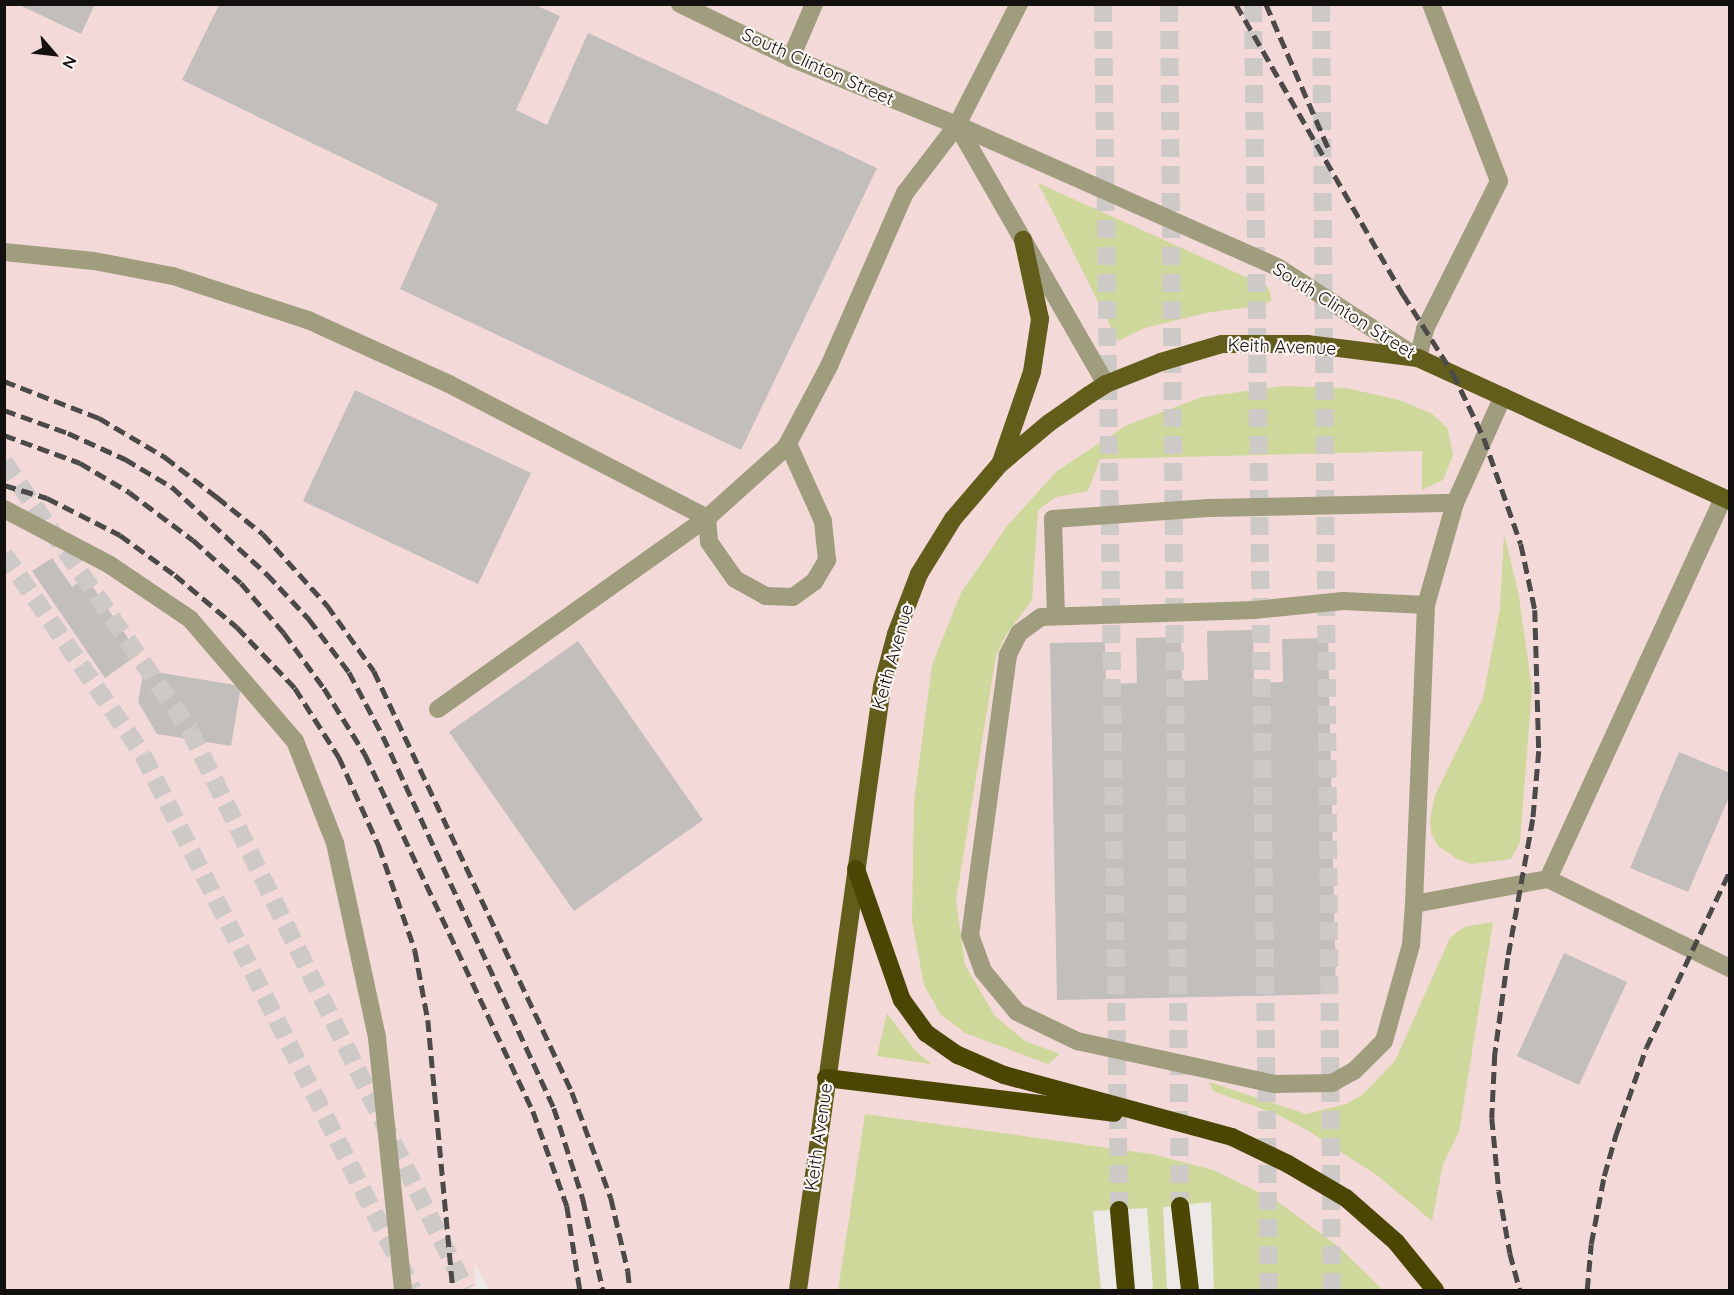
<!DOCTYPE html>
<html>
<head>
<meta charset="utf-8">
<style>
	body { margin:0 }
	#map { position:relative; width:1734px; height:1295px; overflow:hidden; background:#ede9e6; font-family:Quicksand,sans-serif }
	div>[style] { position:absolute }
	.industrial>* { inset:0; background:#f4d9d9 }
	.green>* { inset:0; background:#ced89b }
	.building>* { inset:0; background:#c2bebb }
	.highway-tunnel>* { height:18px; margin-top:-9px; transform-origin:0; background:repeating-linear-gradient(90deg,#ccc9c6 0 18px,transparent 0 27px) }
	.minor>* { height:18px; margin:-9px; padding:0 9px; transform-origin:9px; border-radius:9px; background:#9f9d7d }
	.major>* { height:18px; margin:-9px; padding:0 9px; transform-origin:9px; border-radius:9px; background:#625d1b }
	.highway>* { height:18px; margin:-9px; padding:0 9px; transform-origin:9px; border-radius:9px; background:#4b4603 }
	.rail>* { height:4.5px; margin-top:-2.25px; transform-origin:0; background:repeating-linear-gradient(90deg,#4c4a48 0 12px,transparent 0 18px) }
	span { translate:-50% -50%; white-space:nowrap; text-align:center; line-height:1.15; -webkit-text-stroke:4.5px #fbf6f3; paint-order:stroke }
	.street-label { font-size:18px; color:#12110f }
	.frame { position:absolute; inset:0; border:6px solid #12110f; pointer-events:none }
	.north { position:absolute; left:24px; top:24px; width:60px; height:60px; -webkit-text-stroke:4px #fbf6f3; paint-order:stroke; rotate:118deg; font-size:16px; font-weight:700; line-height:24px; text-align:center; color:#12110f }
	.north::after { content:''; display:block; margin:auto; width:21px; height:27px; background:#12110f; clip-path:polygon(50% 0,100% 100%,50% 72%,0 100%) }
</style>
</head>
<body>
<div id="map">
	<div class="industrial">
		<div style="clip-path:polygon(5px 5px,1729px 5px,1729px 1290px,1229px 1290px,1211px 1202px,1093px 1211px,1101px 1290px,489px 1290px,474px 1262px,476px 1290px,5px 1290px)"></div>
	</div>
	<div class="green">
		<div style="clip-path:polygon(1038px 183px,1268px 287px,1272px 300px,1264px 305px,1206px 313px,1145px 328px,1118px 341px)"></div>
		<div style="clip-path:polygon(1282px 386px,1346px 388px,1399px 400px,1431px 413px,1448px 429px,1453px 455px,1443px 480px,1422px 490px,1422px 451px,1100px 459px,1088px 491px,1056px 497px,1038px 510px,1032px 600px,1006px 635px,996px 656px,956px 900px,965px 965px,995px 1016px,1025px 1041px,1060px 1054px,1048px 1064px,965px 1033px,941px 1015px,924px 985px,912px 921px,914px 801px,932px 665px,961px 593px,1007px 526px,1057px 471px,1125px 426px,1202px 397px)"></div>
		<div style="clip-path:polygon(1504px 534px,1518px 591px,1532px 688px,1520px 842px,1511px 859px,1472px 864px,1459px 860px,1438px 846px,1431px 833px,1430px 820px,1435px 795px,1483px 698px,1500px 608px)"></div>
		<div style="clip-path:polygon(1493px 922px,1459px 1132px,1443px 1164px,1432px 1221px,1378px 1176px,1307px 1130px,1276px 1114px,1213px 1091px,1209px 1082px,1306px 1114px,1346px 1104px,1362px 1095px,1395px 1061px,1450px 938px,1464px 927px)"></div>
		<div style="clip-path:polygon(887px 1013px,914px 1049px,931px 1064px,877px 1056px)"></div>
		<div style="clip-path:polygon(865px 1114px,1152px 1154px,1213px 1170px,1277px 1201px,1340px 1248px,1383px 1290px,1214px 1290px,1211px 1202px,1163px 1207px,1167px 1290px,1153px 1290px,1147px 1208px,1093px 1211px,1101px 1290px,838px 1290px)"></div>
	</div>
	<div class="building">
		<div style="clip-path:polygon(17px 4px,95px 4px,81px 34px)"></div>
		<div style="clip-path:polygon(219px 5px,535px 5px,560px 16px,516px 110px,547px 125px,588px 33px,877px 168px,741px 450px,400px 289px,438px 204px,182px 80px)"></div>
		<div style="clip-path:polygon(355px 390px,531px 473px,478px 584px,303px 501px)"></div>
		<div style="clip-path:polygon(52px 558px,72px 587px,86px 577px,139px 654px,105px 678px,32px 571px)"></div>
		<div style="clip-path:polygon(1253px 630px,1254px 683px,1283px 682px,1282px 639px,1328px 638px,1336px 994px,1057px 1000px,1050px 643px,1105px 642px,1106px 684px,1137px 683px,1136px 638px,1181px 637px,1182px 681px,1208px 680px,1207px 631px)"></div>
		<div style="clip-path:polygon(578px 641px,703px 820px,574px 911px,449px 732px)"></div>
		<div style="clip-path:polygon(144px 670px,241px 686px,231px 746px,157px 734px,138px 702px)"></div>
		<div style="clip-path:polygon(1679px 752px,1730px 773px,1730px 795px,1688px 892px,1630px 868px)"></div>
		<div style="clip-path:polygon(1564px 953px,1627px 982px,1579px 1085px,1517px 1056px)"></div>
	</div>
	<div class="highway-tunnel">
		<div style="left:1103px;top:4px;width:1206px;rotate:89.24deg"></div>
		<div style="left:1169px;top:4px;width:1202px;rotate:89.48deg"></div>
		<div style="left:1253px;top:4px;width:1286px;rotate:89.29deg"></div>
		<div style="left:1321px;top:4px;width:1286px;rotate:89.51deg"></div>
		<div style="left:4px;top:462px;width:327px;rotate:55.3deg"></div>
		<div style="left:190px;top:731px;width:623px;rotate:63.72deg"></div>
		<div style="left:4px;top:554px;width:244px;rotate:55.3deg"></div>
		<div style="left:143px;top:755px;width:599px;rotate:63.22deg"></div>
	</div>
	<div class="minor">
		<div style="left:680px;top:4px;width:123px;rotate:25.9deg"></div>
		<div style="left:791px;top:58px;width:179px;rotate:22deg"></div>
		<div style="left:957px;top:125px;width:352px;rotate:23.9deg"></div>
		<div style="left:1279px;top:268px;width:166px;rotate:32.9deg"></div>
		<div style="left:1418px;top:358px;width:30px;rotate:-76deg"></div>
		<div style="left:1425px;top:329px;width:165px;rotate:-63.4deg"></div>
		<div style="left:1499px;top:181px;width:190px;rotate:-111deg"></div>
		<div style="left:791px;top:58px;width:59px;rotate:-66.9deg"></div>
		<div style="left:957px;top:125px;width:299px;rotate:60.1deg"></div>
		<div style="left:4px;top:252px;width:90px;rotate:5.7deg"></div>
		<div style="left:94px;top:261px;width:80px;rotate:10.8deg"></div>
		<div style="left:173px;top:276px;width:142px;rotate:18.1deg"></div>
		<div style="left:308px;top:320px;width:155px;rotate:24.4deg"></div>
		<div style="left:449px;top:384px;width:291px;rotate:27.4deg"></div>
		<div style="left:707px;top:518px;width:24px;rotate:85deg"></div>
		<div style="left:709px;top:542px;width:45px;rotate:54.9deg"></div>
		<div style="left:735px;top:579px;width:35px;rotate:29deg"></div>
		<div style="left:766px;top:596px;width:27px;rotate:2deg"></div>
		<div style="left:793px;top:597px;width:26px;rotate:-36deg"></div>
		<div style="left:814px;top:582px;width:26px;rotate:-59deg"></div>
		<div style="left:827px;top:560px;width:39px;rotate:-96deg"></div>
		<div style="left:823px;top:521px;width:85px;rotate:-114.4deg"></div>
		<div style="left:4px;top:509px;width:120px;rotate:27.8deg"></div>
		<div style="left:110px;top:565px;width:97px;rotate:34deg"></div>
		<div style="left:190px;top:619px;width:161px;rotate:49.3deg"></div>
		<div style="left:295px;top:741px;width:110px;rotate:68.6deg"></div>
		<div style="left:335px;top:843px;width:199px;rotate:77.8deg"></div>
		<div style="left:377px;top:1038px;width:253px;rotate:84.1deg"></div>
		<div style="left:1426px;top:605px;width:83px;rotate:-177.2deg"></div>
		<div style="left:1343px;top:601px;width:88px;rotate:174.2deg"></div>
		<div style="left:1255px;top:610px;width:214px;rotate:178.1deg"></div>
		<div style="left:1041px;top:617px;width:27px;rotate:144deg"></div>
		<div style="left:1019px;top:633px;width:25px;rotate:117deg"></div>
		<div style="left:1008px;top:655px;width:283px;rotate:97.7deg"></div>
		<div style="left:970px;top:935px;width:38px;rotate:70deg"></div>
		<div style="left:983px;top:971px;width:53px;rotate:50.3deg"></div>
		<div style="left:1017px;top:1012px;width:67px;rotate:25.8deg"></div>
		<div style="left:1077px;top:1041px;width:203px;rotate:12.3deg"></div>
		<div style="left:1275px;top:1084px;width:57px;rotate:-1deg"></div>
		<div style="left:1332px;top:1083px;width:25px;rotate:-29deg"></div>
		<div style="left:1354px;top:1071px;width:42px;rotate:-45deg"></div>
		<div style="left:1384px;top:1041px;width:100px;rotate:-74.3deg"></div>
		<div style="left:1411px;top:945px;width:41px;rotate:-85.8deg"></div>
		<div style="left:1414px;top:904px;width:136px;rotate:-10.6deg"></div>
		<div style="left:1548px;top:879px;width:203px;rotate:26.1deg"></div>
		<div style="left:1056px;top:616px;width:97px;rotate:-91.8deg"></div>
		<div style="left:1053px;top:519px;width:155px;rotate:-4.1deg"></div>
		<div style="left:1208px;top:508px;width:247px;rotate:-1.2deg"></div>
		<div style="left:438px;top:709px;width:330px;rotate:-35.4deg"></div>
		<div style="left:707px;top:518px;width:106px;rotate:-41.9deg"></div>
		<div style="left:786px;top:447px;width:92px;rotate:-62deg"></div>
		<div style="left:829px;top:366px;width:189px;rotate:-66.3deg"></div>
		<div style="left:905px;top:193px;width:86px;rotate:-52.6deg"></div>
		<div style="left:957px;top:125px;width:136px;rotate:-62.9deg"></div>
		<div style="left:1548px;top:879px;width:419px;rotate:-65.3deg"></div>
		<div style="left:1414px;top:904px;width:299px;rotate:-87.7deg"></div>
		<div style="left:1426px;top:605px;width:106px;rotate:-74.1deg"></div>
		<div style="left:1455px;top:503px;width:117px;rotate:-65.8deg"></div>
	</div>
	<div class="major">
		<div style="left:1001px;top:462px;width:95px;rotate:-71deg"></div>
		<div style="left:1032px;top:372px;width:54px;rotate:-81.4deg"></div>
		<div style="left:1040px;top:319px;width:81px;rotate:-102.1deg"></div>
		<div style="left:798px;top:1290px;width:609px;rotate:-82.07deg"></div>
		<div style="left:882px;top:687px;width:55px;rotate:-75.2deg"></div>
		<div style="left:896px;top:634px;width:64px;rotate:-69deg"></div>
		<div style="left:919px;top:574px;width:65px;rotate:-58.3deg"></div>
		<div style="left:953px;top:519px;width:72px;rotate:-49.5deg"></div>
		<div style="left:1000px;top:464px;width:64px;rotate:-39.9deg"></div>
		<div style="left:1049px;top:423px;width:49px;rotate:-35deg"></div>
		<div style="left:1089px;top:395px;width:20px;rotate:-33deg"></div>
		<div style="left:1106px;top:384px;width:59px;rotate:-21.8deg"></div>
		<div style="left:1161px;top:362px;width:64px;rotate:-16.4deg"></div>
		<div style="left:1222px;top:344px;width:85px"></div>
		<div style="left:1307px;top:344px;width:112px;rotate:7.2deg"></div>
		<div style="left:1418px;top:358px;width:343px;rotate:24.6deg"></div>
	</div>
	<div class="highway">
		<div style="left:856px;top:869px;width:139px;rotate:70.7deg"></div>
		<div style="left:902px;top:1000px;width:41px;rotate:54deg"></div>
		<div style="left:926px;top:1033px;width:39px;rotate:35deg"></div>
		<div style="left:958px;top:1055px;width:50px;rotate:23.5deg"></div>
		<div style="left:1004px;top:1075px;width:236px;rotate:15.2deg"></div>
		<div style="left:1232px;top:1137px;width:62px;rotate:25.7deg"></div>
		<div style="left:1288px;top:1164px;width:67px;rotate:30.4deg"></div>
		<div style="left:1346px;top:1198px;width:67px;rotate:41.3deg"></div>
		<div style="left:1396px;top:1242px;width:62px;rotate:50.9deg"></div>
		<div style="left:826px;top:1078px;width:290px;rotate:6.9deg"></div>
		<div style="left:1180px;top:1206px;width:85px;rotate:83.2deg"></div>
		<div style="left:1119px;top:1210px;width:80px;rotate:85deg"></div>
	</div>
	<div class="rail">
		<div style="left:1236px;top:4px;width:335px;rotate:60.1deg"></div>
		<div style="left:1403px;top:294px;width:93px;rotate:57.7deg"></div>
		<div style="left:1453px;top:373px;width:72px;rotate:64.5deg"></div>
		<div style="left:1484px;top:438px;width:112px;rotate:70.8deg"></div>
		<div style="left:1521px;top:544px;width:67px;rotate:78deg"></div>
		<div style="left:1535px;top:610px;width:141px;rotate:88.4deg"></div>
		<div style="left:1539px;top:751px;width:68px;rotate:95deg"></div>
		<div style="left:1533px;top:819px;width:141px;rotate:100.2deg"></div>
		<div style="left:1508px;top:958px;width:97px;rotate:97.7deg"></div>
		<div style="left:1495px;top:1054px;width:64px;rotate:92.7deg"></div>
		<div style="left:1492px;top:1118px;width:73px;rotate:84.5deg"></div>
		<div style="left:1499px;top:1191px;width:63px;rotate:79.9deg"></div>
		<div style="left:1510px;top:1253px;width:38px;rotate:75deg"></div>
		<div style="left:1266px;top:4px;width:161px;rotate:66.6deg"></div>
		<div style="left:4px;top:381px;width:102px;rotate:21.3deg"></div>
		<div style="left:99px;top:418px;width:77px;rotate:30.6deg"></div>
		<div style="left:165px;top:457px;width:66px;rotate:37.6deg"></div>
		<div style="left:217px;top:497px;width:59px;rotate:38.8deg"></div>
		<div style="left:263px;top:534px;width:96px;rotate:48deg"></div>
		<div style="left:327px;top:605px;width:81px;rotate:54.5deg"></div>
		<div style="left:374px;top:671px;width:465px;rotate:64.8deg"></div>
		<div style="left:572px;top:1092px;width:113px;rotate:69.8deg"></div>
		<div style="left:611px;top:1198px;width:75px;rotate:76.9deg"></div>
		<div style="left:628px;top:1271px;width:19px;rotate:84deg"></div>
		<div style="left:4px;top:410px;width:68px;rotate:19.8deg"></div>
		<div style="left:68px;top:433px;width:63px;rotate:24.5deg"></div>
		<div style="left:125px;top:459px;width:55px;rotate:30.8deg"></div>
		<div style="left:172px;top:487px;width:129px;rotate:42.5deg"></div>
		<div style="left:267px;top:574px;width:62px;rotate:47deg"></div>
		<div style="left:309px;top:619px;width:66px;rotate:53deg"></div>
		<div style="left:349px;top:672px;width:72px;rotate:62deg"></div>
		<div style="left:383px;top:736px;width:409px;rotate:65.3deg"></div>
		<div style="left:554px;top:1108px;width:96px;rotate:72.3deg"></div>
		<div style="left:583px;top:1199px;width:93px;rotate:77.6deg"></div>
		<div style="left:4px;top:435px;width:81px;rotate:20.2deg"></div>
		<div style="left:80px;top:463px;width:57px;rotate:30.6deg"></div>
		<div style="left:129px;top:492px;width:80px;rotate:36.9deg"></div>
		<div style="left:193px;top:540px;width:64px;rotate:41.9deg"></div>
		<div style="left:241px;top:583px;width:66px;rotate:49.3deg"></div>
		<div style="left:284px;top:633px;width:68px;rotate:54deg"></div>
		<div style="left:324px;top:688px;width:78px;rotate:58.2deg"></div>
		<div style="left:365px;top:754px;width:395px;rotate:64.8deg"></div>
		<div style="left:533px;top:1111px;width:101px;rotate:70.3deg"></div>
		<div style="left:567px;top:1206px;width:85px;rotate:81.2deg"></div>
		<div style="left:4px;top:485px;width:45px;rotate:16.8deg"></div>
		<div style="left:47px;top:498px;width:82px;rotate:26.9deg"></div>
		<div style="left:120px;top:535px;width:68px;rotate:36deg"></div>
		<div style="left:175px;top:575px;width:81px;rotate:40deg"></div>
		<div style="left:237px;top:627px;width:84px;rotate:46.4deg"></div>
		<div style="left:295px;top:688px;width:82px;rotate:57.5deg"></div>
		<div style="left:339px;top:757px;width:98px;rotate:65.8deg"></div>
		<div style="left:379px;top:846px;width:110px;rotate:70.9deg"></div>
		<div style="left:415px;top:950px;width:71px;rotate:79.5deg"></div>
		<div style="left:428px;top:1020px;width:271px;rotate:84.7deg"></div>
		<div style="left:1587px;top:1290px;width:46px;rotate:-85deg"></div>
		<div style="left:1591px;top:1244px;width:69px;rotate:-79.2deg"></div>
		<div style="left:1604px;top:1176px;width:44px;rotate:-74.1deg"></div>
		<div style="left:1616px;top:1134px;width:91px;rotate:-70.8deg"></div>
		<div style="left:1646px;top:1048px;width:197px;rotate:-64.7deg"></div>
	</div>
	<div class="street-label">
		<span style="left:818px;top:67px;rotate:24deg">South Clinton Street</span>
		<span style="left:1344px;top:311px;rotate:32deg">South Clinton Street</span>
		<span style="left:1282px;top:347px;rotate:2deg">Keith Avenue</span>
		<span style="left:893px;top:657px;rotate:-74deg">Keith Avenue</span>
		<span style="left:819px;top:1137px;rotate:-82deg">Keith Avenue</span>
	</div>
	<div class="frame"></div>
	<div class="north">N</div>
</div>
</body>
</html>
